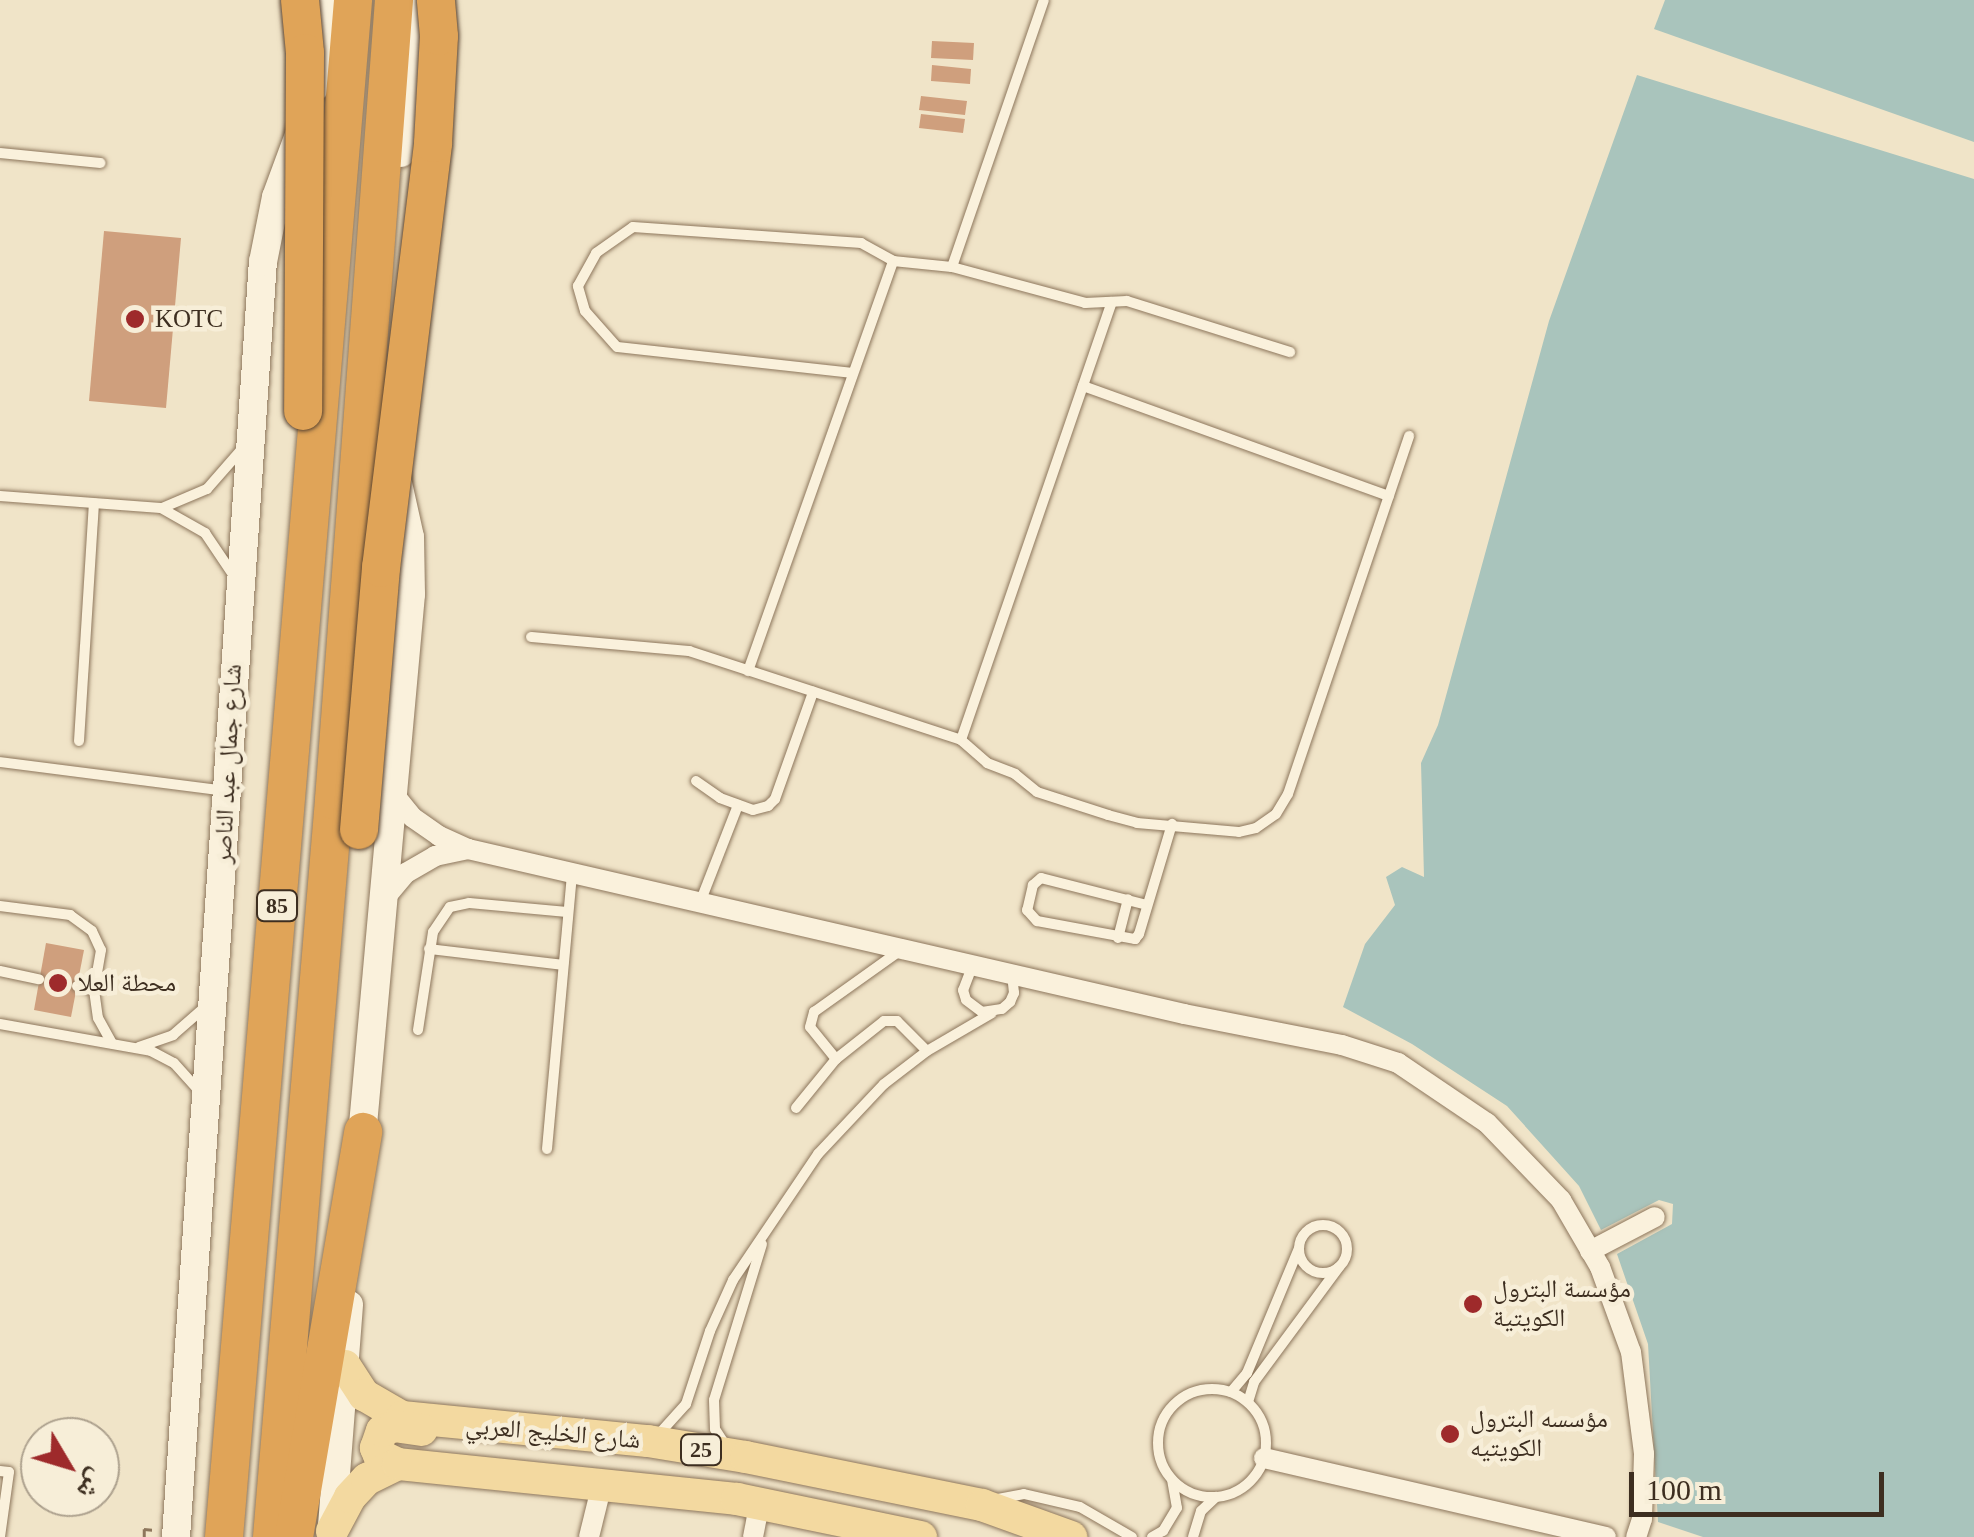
<!DOCTYPE html>
<html>
<head>
<meta charset="utf-8">
<style>
	body { margin:0 }
	#map { position:relative; width:1974px; height:1537px; overflow:hidden; background:#f0e4c8; font-family:"Times New Roman","Noto Naskh Arabic",serif }
	div>[style] { position:absolute }
	.water>* { inset:0; background:#a9c4bc }
	.building>* { inset:0; background:#cf9f7d }
	.path>* { height:2.5px; margin-top:-1.25px; transform-origin:0; background:repeating-linear-gradient(90deg,#8d765c 0 8px,transparent 0 13px) }
	.roads { filter:drop-shadow(0 0 2px #8d765c) drop-shadow(0 0 2px #8d765c) }
	.lane>* { height:10px; margin:-5px; padding:0 5px; transform-origin:5px; border-radius:5px; background:#faf1dc }
	.lane>.ring { margin:-5px; padding:0; box-sizing:content-box; background:none; border:10px solid #faf1dc; border-radius:50% }
	.street>* { height:20px; margin:-10px; padding:0 10px; transform-origin:10px; border-radius:10px; background:#faf1dc }
	.secondary>* { height:28px; margin:-14px; padding:0 14px; transform-origin:14px; border-radius:14px; background:#faf1dc }
	.primary>* { height:32px; margin:-16px; padding:0 16px; transform-origin:16px; border-radius:16px; background:#f3d9a0 }
	.highway>* { height:38px; margin:-19px; padding:0 19px; transform-origin:19px; border-radius:19px; background:#e0a458 }
	.bridges { filter:drop-shadow(0 0 2px #5b4430) drop-shadow(0 0 2px #5b4430) }
	.highway-bridge>* { height:38px; margin:-19px; padding:0 19px; transform-origin:19px; border-radius:19px; background:#e0a458 }
	.dots>* { width:28px; height:28px; translate:-50% -50%; box-sizing:border-box; border:5px solid #f7eed8; border-radius:50% }
	span { translate:-50% -50%; white-space:nowrap; text-align:center; line-height:1.15; -webkit-text-stroke:9px #f7eed8; paint-order:stroke }
	.shield-label span { padding:2px 8px; background:#f7eed8; border:2px solid; border-radius:8px; -webkit-text-stroke-width:0 }
	.shield-label { font-size:22px; color:#3d2e20; font-weight:700 }
	.poi-label { font-size:25px; color:#3d2e20 }
	.left { translate:0 -50%; text-align:left }
	.street-label { font-size:25px; color:#3d2e20 }
	.north { position:absolute; left:20px; top:1417px; width:100px; height:100px; box-sizing:border-box; background:#f7eed8; border:2px solid #ada18e; border-radius:50%; rotate:128deg; font-size:28px; font-weight:700; line-height:40px; text-align:center; color:#3d2e20 }
	.north::after { content:''; display:block; margin:auto; width:35px; height:45px; background:#9e2a2b; clip-path:polygon(50% 0,100% 100%,50% 72%,0 100%) }
	.scale { position:absolute; left:1629px; top:1472px; width:255px; height:45px; box-sizing:border-box; border:5px solid #3d2e20; border-top:0; padding-left:12px; font-size:30px; line-height:35px; white-space:nowrap; color:#3d2e20; -webkit-text-stroke:8px #f7eed8; paint-order:stroke }
</style>
</head>
<body>
<div id="map">
	<div class="water">
		<div style="clip-path:polygon(1665px 0,1974px 0,1974px 142px,1654px 29px)"></div>
		<div style="clip-path:polygon(1637px 75px,1974px 179px,1974px 1537px,1703px 1537px,1658px 1522px,1648px 1344px,1617px 1254px,1672px 1224px,1673px 1204px,1659px 1200px,1601px 1230px,1579px 1186px,1507px 1106px,1412px 1044px,1343px 1007px,1365px 944px,1395px 905px,1386px 877px,1402px 867px,1424px 877px,1421px 763px,1438px 725px,1549px 321px)"></div>
	</div>
	<div class="building">
		<div style="clip-path:polygon(932px 41px,974px 43px,973px 60px,931px 58px)"></div>
		<div style="clip-path:polygon(932px 65px,971px 69px,970px 84px,931px 81px)"></div>
		<div style="clip-path:polygon(921px 96px,967px 101px,965px 115px,919px 110px)"></div>
		<div style="clip-path:polygon(921px 114px,965px 119px,963px 133px,919px 128px)"></div>
		<div style="clip-path:polygon(104px 231px,181px 238px,166px 408px,89px 401px)"></div>
		<div style="clip-path:polygon(46px 943px,84px 950px,71px 1017px,34px 1010px)"></div>
	</div>
	<div class="path">
		<div style="left:144px;top:1537px;width:8px;rotate:-90deg"></div>
		<div style="left:144px;top:1529px;width:11px;rotate:5deg"></div>
	</div>
	<div class="roads">
		<div class="lane">
			<div style="left:0;top:153px;width:101px;rotate:5.7deg"></div>
			<div style="left:952px;top:267px;width:282px;rotate:-71deg"></div>
			<div style="left:853px;top:373px;width:237px;rotate:-173.7deg"></div>
			<div style="left:617px;top:347px;width:48px;rotate:-131.6deg"></div>
			<div style="left:585px;top:311px;width:26px;rotate:-106deg"></div>
			<div style="left:578px;top:286px;width:38px;rotate:-61deg"></div>
			<div style="left:596px;top:253px;width:45px;rotate:-35.1deg"></div>
			<div style="left:633px;top:227px;width:229px;rotate:4deg"></div>
			<div style="left:861px;top:243px;width:37px;rotate:29deg"></div>
			<div style="left:893px;top:261px;width:59px;rotate:5.8deg"></div>
			<div style="left:952px;top:267px;width:138px;rotate:15.1deg"></div>
			<div style="left:1085px;top:303px;width:42px;rotate:-2.7deg"></div>
			<div style="left:1127px;top:301px;width:171px;rotate:17.4deg"></div>
			<div style="left:1083px;top:386px;width:325px;rotate:19.8deg"></div>
			<div style="left:0;top:496px;width:161px;rotate:4.3deg"></div>
			<div style="left:161px;top:508px;width:51px;rotate:29.6deg"></div>
			<div style="left:205px;top:533px;width:52px;rotate:56deg"></div>
			<div style="left:162px;top:508px;width:49px;rotate:-22.9deg"></div>
			<div style="left:207px;top:489px;width:53px;rotate:-48.8deg"></div>
			<div style="left:531px;top:637px;width:159px;rotate:5.1deg"></div>
			<div style="left:689px;top:651px;width:286px;rotate:18.1deg"></div>
			<div style="left:961px;top:740px;width:35px;rotate:41deg"></div>
			<div style="left:987px;top:763px;width:30px;rotate:21deg"></div>
			<div style="left:1015px;top:774px;width:28px;rotate:39deg"></div>
			<div style="left:1037px;top:792px;width:75px;rotate:17.9deg"></div>
			<div style="left:1108px;top:815px;width:30px;rotate:15deg"></div>
			<div style="left:1137px;top:823px;width:102px;rotate:5deg"></div>
			<div style="left:1239px;top:832px;width:17px;rotate:-13deg"></div>
			<div style="left:1256px;top:828px;width:24px;rotate:-35deg"></div>
			<div style="left:1276px;top:814px;width:23px;rotate:-59deg"></div>
			<div style="left:1288px;top:794px;width:378px;rotate:-71.3deg"></div>
			<div style="left:748px;top:671px;width:435px;rotate:-70.5deg"></div>
			<div style="left:961px;top:740px;width:463px;rotate:-71deg"></div>
			<div style="left:79px;top:741px;width:238px;rotate:-86.4deg"></div>
			<div style="left:0;top:762px;width:229px;rotate:7.3deg"></div>
			<div style="left:696px;top:781px;width:29px;rotate:35deg"></div>
			<div style="left:720px;top:798px;width:35px;rotate:20deg"></div>
			<div style="left:753px;top:810px;width:16px;rotate:-15deg"></div>
			<div style="left:768px;top:806px;width:10px;rotate:-45deg"></div>
			<div style="left:775px;top:799px;width:114px;rotate:-70.4deg"></div>
			<div style="left:701px;top:900px;width:102px;rotate:-68.7deg"></div>
			<div style="left:1147px;top:905px;width:109px;rotate:-165.7deg"></div>
			<div style="left:1041px;top:878px;width:11px;rotate:139deg"></div>
			<div style="left:1033px;top:885px;width:26px;rotate:103deg"></div>
			<div style="left:1027px;top:910px;width:15px;rotate:48deg"></div>
			<div style="left:1037px;top:921px;width:100px;rotate:10.4deg"></div>
			<div style="left:1135px;top:939px;width:6px;rotate:-51deg"></div>
			<div style="left:1139px;top:934px;width:115px;rotate:-73.3deg"></div>
			<div style="left:0;top:906px;width:71px;rotate:7.3deg"></div>
			<div style="left:70px;top:915px;width:27px;rotate:36deg"></div>
			<div style="left:92px;top:931px;width:21px;rotate:65deg"></div>
			<div style="left:101px;top:950px;width:41px;rotate:99.9deg"></div>
			<div style="left:94px;top:990px;width:28px;rotate:82deg"></div>
			<div style="left:98px;top:1018px;width:29px;rotate:61deg"></div>
			<div style="left:1118px;top:938px;width:40px;rotate:-75.6deg"></div>
			<div style="left:429px;top:949px;width:135px;rotate:6.8deg"></div>
			<div style="left:972px;top:967px;width:25px;rotate:111deg"></div>
			<div style="left:963px;top:990px;width:10px;rotate:73deg"></div>
			<div style="left:966px;top:1000px;width:20px;rotate:37deg"></div>
			<div style="left:982px;top:1012px;width:20px;rotate:-9deg"></div>
			<div style="left:1002px;top:1009px;width:11px;rotate:-41deg"></div>
			<div style="left:1010px;top:1002px;width:10px;rotate:-66deg"></div>
			<div style="left:1014px;top:993px;width:18px;rotate:-96deg"></div>
			<div style="left:0;top:971px;width:40px;rotate:12deg"></div>
			<div style="left:77px;top:986px;width:17px;rotate:13deg"></div>
			<div style="left:0;top:1024px;width:153px;rotate:10.1deg"></div>
			<div style="left:151px;top:1051px;width:26px;rotate:28deg"></div>
			<div style="left:174px;top:1063px;width:39px;rotate:48deg"></div>
			<div style="left:418px;top:1030px;width:99px;rotate:-81.3deg"></div>
			<div style="left:433px;top:932px;width:30px;rotate:-56deg"></div>
			<div style="left:450px;top:907px;width:19px;rotate:-12deg"></div>
			<div style="left:469px;top:903px;width:99px;rotate:5.2deg"></div>
			<div style="left:139px;top:1047px;width:36px;rotate:-19deg"></div>
			<div style="left:173px;top:1035px;width:41px;rotate:-41.1deg"></div>
			<div style="left:836px;top:1059px;width:41px;rotate:-129.1deg"></div>
			<div style="left:810px;top:1027px;width:16px;rotate:-75deg"></div>
			<div style="left:814px;top:1012px;width:107px;rotate:-35.5deg"></div>
			<div style="left:796px;top:1108px;width:63px;rotate:-50.8deg"></div>
			<div style="left:836px;top:1059px;width:61px;rotate:-38.4deg"></div>
			<div style="left:884px;top:1021px;width:13px"></div>
			<div style="left:897px;top:1021px;width:42px;rotate:45deg"></div>
			<div style="left:547px;top:1149px;width:278px;rotate:-84.8deg"></div>
			<div class="ring" style="left:1299px;top:1225px;width:38px;height:38px"></div>
			<div class="ring" style="left:1158px;top:1389px;width:98px;height:98px"></div>
			<div style="left:1231px;top:1392px;width:25px;rotate:-50deg"></div>
			<div style="left:1247px;top:1373px;width:135px;rotate:-67.4deg"></div>
			<div style="left:1248px;top:1402px;width:21px;rotate:-73deg"></div>
			<div style="left:1254px;top:1382px;width:143px;rotate:-53.5deg"></div>
			<div style="left:658px;top:1435px;width:42px;rotate:-47.9deg"></div>
			<div style="left:686px;top:1404px;width:77px;rotate:-71.8deg"></div>
			<div style="left:710px;top:1331px;width:56px;rotate:-65.7deg"></div>
			<div style="left:733px;top:1280px;width:152px;rotate:-56deg"></div>
			<div style="left:818px;top:1154px;width:96px;rotate:-46.7deg"></div>
			<div style="left:884px;top:1084px;width:54px;rotate:-37.5deg"></div>
			<div style="left:927px;top:1051px;width:75px;rotate:-30.3deg"></div>
			<div style="left:726px;top:1446px;width:20px;rotate:-123deg"></div>
			<div style="left:715px;top:1429px;width:29px;rotate:-92deg"></div>
			<div style="left:714px;top:1400px;width:163px;rotate:-72.9deg"></div>
			<div style="left:0;top:1471px;width:9px;rotate:6deg"></div>
			<div style="left:9px;top:1472px;width:66px;rotate:97.9deg"></div>
			<div style="left:998px;top:1499px;width:26px;rotate:-11deg"></div>
			<div style="left:1024px;top:1494px;width:57px;rotate:13.1deg"></div>
			<div style="left:1080px;top:1507px;width:60px;rotate:30deg"></div>
			<div style="left:1152px;top:1537px;width:13px;rotate:-29deg"></div>
			<div style="left:1163px;top:1531px;width:27px;rotate:-59deg"></div>
			<div style="left:1177px;top:1508px;width:28px;rotate:-100deg"></div>
			<div style="left:1193px;top:1537px;width:27px;rotate:-73deg"></div>
			<div style="left:1201px;top:1511px;width:21px;rotate:-43deg"></div>
		</div>
		<div class="street">
			<div style="left:392px;top:792px;width:32px;rotate:51deg"></div>
			<div style="left:412px;top:817px;width:33px;rotate:35deg"></div>
			<div style="left:439px;top:836px;width:32px;rotate:24deg"></div>
			<div style="left:468px;top:849px;width:735px;rotate:12.98deg"></div>
			<div style="left:1184px;top:1014px;width:161px;rotate:11.1deg"></div>
			<div style="left:1342px;top:1045px;width:59px;rotate:17.8deg"></div>
			<div style="left:1398px;top:1063px;width:107px;rotate:34deg"></div>
			<div style="left:1487px;top:1123px;width:107px;rotate:46.1deg"></div>
			<div style="left:1561px;top:1200px;width:78px;rotate:59.8deg"></div>
			<div style="left:1600px;top:1267px;width:90px;rotate:70deg"></div>
			<div style="left:1631px;top:1352px;width:103px;rotate:82.7deg"></div>
			<div style="left:1644px;top:1454px;width:65px;rotate:91.8deg"></div>
			<div style="left:1642px;top:1519px;width:19px;rotate:108deg"></div>
			<div style="left:384px;top:899px;width:34px;rotate:-50deg"></div>
			<div style="left:406px;top:873px;width:34px;rotate:-30deg"></div>
			<div style="left:435px;top:856px;width:34px;rotate:-12deg"></div>
			<div style="left:1590px;top:1251px;width:73px;rotate:-27.6deg"></div>
			<div style="left:1264px;top:1458px;width:351px;rotate:13deg"></div>
			<div style="left:589px;top:1537px;width:55px;rotate:-76.2deg"></div>
			<div style="left:753px;top:1537px;width:36px;rotate:-79deg"></div>
		</div>
		<div class="secondary">
			<div style="left:315px;top:87px;width:88px;rotate:-79.6deg"></div>
			<div style="left:401px;top:153px;width:153px;rotate:-85.5deg"></div>
			<div style="left:361px;top:1147px;width:555px;rotate:-84.83deg"></div>
			<div style="left:411px;top:594px;width:57px;rotate:-91deg"></div>
			<div style="left:410px;top:537px;width:59px;rotate:-102.6deg"></div>
			<div style="left:332px;top:1526px;width:222px;rotate:-85.6deg"></div>
			<div style="left:176px;top:1537px;width:1278px;rotate:-86.1deg"></div>
			<div style="left:263px;top:262px;width:66px;rotate:-78.7deg"></div>
			<div style="left:276px;top:197px;width:69px;rotate:-69.7deg"></div>
		</div>
		<div class="primary">
			<div style="left:345px;top:1366px;width:35px;rotate:57deg"></div>
			<div style="left:364px;top:1395px;width:44px;rotate:30.1deg"></div>
			<div style="left:402px;top:1417px;width:247px;rotate:5.6deg"></div>
			<div style="left:648px;top:1441px;width:99px;rotate:9.3deg"></div>
			<div style="left:746px;top:1457px;width:241px;rotate:11.5deg"></div>
			<div style="left:982px;top:1505px;width:95px;rotate:19.8deg"></div>
			<div style="left:398px;top:1464px;width:21px;rotate:-155deg"></div>
			<div style="left:379px;top:1455px;width:8px;rotate:-113deg"></div>
			<div style="left:376px;top:1448px;width:18px;rotate:-71deg"></div>
			<div style="left:382px;top:1431px;width:13px;rotate:-23deg"></div>
			<div style="left:394px;top:1426px;width:28px;rotate:8deg"></div>
			<div style="left:332px;top:1531px;width:38px;rotate:-62deg"></div>
			<div style="left:350px;top:1497px;width:25px;rotate:-47deg"></div>
			<div style="left:367px;top:1479px;width:34px;rotate:-26deg"></div>
			<div style="left:398px;top:1464px;width:341px;rotate:5.9deg"></div>
			<div style="left:737px;top:1499px;width:188px;rotate:11.7deg"></div>
		</div>
		<div class="highway">
			<div style="left:224px;top:1537px;width:1542px;rotate:-85.2deg"></div>
			<div style="left:272px;top:1537px;width:740px;rotate:-85.19deg"></div>
			<div style="left:334px;top:800px;width:802px;rotate:-85.71deg"></div>
			<div style="left:294px;top:1537px;width:411px;rotate:-80.3deg"></div>
		</div>
	</div>
	<div class="bridges">
		<div class="highway-bridge">
			<div style="left:300px;top:0;width:53px;rotate:84.6deg"></div>
			<div style="left:305px;top:53px;width:358px;rotate:90.3deg"></div>
			<div style="left:359px;top:830px;width:263px;rotate:-85.2deg"></div>
			<div style="left:381px;top:568px;width:428px;rotate:-83deg"></div>
			<div style="left:433px;top:143px;width:107px;rotate:-86.8deg"></div>
			<div style="left:439px;top:36px;width:36px;rotate:-95deg"></div>
		</div>
	</div>
	<div class="dots">
		<div style="left:135px;top:319px;background:#9e2a2b"></div>
		<div style="left:58px;top:983px;background:#9e2a2b"></div>
		<div style="left:1473px;top:1304px;background:#9e2a2b"></div>
		<div style="left:1450px;top:1434px;background:#9e2a2b"></div>
	</div>
	<div class="shield-label">
		<span style="left:277px;top:906px">85</span>
		<span style="left:701px;top:1450px">25</span>
	</div>
	<div class="poi-label">
		<span class="left" style="left:155px;top:319px">KOTC</span>
		<span class="left" style="left:78px;top:983px">محطة العلا</span>
		<span class="left" style="left:1493px;top:1304px">مؤسسة البترول<br>الكويتية</span>
		<span class="left" style="left:1470px;top:1434px">مؤسسه البترول<br>الكويتيه</span>
	</div>
	<div class="street-label">
		<span style="left:228px;top:764px;rotate:-87deg">شارع جمال عبد الناصر</span>
		<span style="left:553px;top:1433px;rotate:5deg">شارع الخليج العربي</span>
	</div>
	<div class="north">ش</div>
	<div class="scale">100 m</div>
</div>
</body>
</html>
